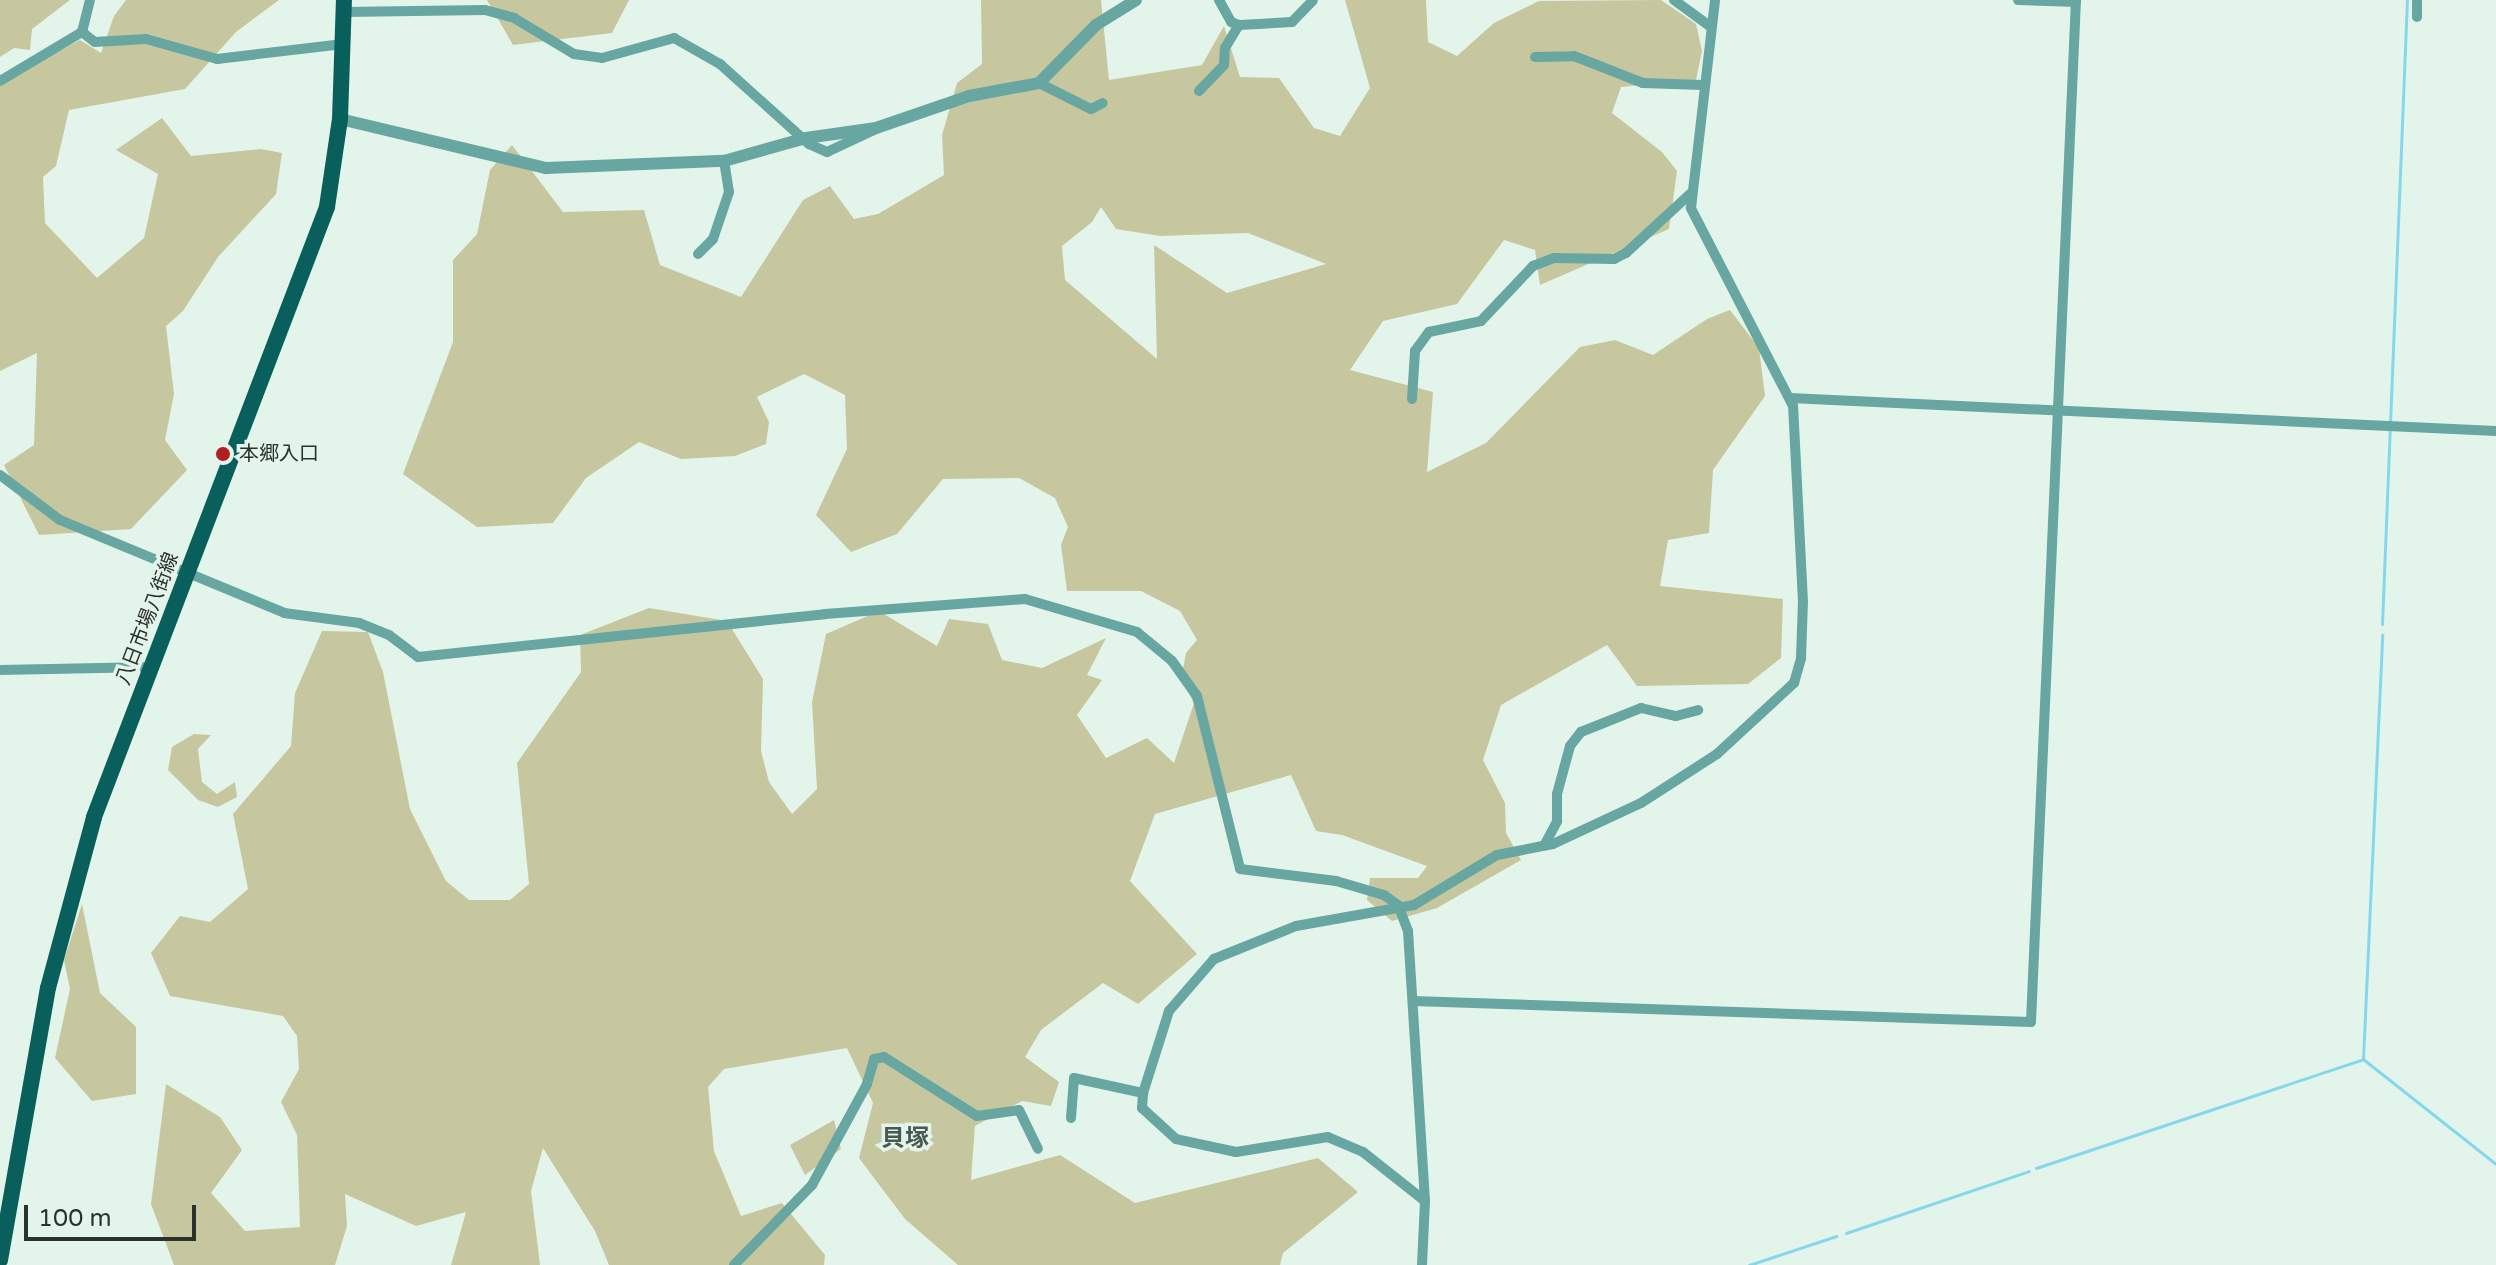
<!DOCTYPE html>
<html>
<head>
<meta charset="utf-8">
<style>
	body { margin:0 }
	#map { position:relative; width:2496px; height:1265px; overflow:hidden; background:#e3f5eb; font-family:"Varela Round","Noto Sans JP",sans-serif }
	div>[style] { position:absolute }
	.green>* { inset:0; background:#c6c79e }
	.stream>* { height:3px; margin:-1.5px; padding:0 1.5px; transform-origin:1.5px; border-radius:1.5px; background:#86d6ec }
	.minor>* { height:10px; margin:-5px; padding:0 5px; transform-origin:5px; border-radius:5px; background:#68a6a2 }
	.tertiary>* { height:12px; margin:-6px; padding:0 6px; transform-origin:6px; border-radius:6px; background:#68a6a2 }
	.primary>* { height:16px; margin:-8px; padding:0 8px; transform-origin:8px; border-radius:8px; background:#095f5b }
	.dots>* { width:22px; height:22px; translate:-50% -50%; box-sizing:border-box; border:4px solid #e3f5eb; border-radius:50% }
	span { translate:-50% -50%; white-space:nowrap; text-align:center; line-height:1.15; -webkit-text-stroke:7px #e3f5eb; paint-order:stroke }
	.poi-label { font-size:20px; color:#2b322e }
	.left { translate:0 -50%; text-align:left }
	.street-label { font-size:20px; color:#2b322e }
	.quarter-label { font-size:24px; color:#495850; font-weight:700 }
	.scale { position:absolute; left:24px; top:1205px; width:172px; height:36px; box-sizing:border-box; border:4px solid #2b322e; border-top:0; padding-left:10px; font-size:24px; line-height:28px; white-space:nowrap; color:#2b322e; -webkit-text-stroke:6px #e3f5eb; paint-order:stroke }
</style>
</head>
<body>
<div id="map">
	<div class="green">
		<div style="clip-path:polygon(0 0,70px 0,32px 29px,30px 50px,14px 48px,0 57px)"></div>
		<div style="clip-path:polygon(126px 0,279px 0,236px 32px,185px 89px,69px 110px,56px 166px,43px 177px,45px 223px,97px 278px,144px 238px,158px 174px,116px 150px,162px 118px,191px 156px,261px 149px,282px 153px,276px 194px,218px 257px,183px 311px,166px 326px,174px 394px,165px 440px,187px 470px,131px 529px,39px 535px,4px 465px,34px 445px,37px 353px,0 371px,0 77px,23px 70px,80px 40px,101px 53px,114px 16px)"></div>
		<div style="clip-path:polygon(487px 0,629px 0,612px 33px,513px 45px)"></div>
		<div style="clip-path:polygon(evenodd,981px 0,1101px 0,1109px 80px,1202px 65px,1224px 26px,1240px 77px,1279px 78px,1314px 128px,1340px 136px,1370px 88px,1345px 0,1426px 0,1428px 42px,1457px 56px,1494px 23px,1539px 1px,1661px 0,1696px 24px,1702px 51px,1696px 80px,1621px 87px,1612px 113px,1662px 152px,1677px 171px,1669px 229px,1540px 285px,1535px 250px,1504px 240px,1457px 304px,1383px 321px,1350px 370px,1433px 392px,1427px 472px,1486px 443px,1580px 347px,1615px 340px,1653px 355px,1707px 319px,1730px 310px,1759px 348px,1765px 396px,1713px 470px,1709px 533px,1668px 540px,1660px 586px,1783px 599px,1781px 658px,1748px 684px,1637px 686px,1607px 645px,1501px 705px,1483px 760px,1505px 803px,1506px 833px,1521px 860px,1437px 908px,1392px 921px,1367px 900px,1370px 878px,1418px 878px,1427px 866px,1342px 835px,1316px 831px,1291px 775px,1155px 814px,1130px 881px,1197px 954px,1138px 1004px,1103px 983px,1041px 1030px,1025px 1057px,1059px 1082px,1051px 1106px,1022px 1101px,975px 1126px,971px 1180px,1060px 1155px,1135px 1203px,1318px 1158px,1358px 1192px,1283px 1253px,1280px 1265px,958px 1265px,905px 1219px,859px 1158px,873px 1103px,847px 1048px,724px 1069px,708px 1087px,714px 1151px,741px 1216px,782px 1203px,825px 1255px,824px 1265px,609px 1265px,595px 1231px,543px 1148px,531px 1191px,540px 1265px,451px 1265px,466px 1212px,416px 1226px,345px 1194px,347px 1226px,335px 1265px,174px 1265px,151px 1204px,166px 1084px,220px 1117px,242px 1150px,211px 1193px,245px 1231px,300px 1227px,297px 1135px,281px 1102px,299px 1069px,297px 1036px,283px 1016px,170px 996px,151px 953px,180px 916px,210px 922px,248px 889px,233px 814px,291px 746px,295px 693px,322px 631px,368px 632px,383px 672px,410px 809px,446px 881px,469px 900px,510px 900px,529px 884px,517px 763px,581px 672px,580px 635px,649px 608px,727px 621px,763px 679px,761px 751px,769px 782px,792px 814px,817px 789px,812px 702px,826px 634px,879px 611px,937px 646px,949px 619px,988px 624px,1002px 660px,1042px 668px,1106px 638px,1087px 675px,1102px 680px,1077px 715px,1106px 758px,1147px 738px,1174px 763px,1194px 703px,1181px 679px,1186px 653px,1197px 640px,1180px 611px,1141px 591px,1067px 591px,1061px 545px,1068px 527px,1055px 498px,1019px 478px,943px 479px,897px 534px,851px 552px,816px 515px,847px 449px,845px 395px,804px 374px,757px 397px,769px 422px,766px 444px,735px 456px,681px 459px,639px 442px,586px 478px,553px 523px,477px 527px,403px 474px,453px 342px,453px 260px,477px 234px,490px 170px,512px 145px,563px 212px,644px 210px,660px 265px,741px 297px,803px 200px,830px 186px,854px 219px,878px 214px,944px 175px,942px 135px,957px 83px,982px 64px,981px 0,1101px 207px,1116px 229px,1160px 236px,1248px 233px,1326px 264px,1227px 293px,1154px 245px,1157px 359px,1065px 280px,1062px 246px,1092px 222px,1101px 207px)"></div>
		<div style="clip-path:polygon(194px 734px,211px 735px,198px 749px,202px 782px,217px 794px,235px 782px,237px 797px,218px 807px,198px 800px,168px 770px,172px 747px)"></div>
		<div style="clip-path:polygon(82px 904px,100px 993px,136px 1027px,136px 1094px,92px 1101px,55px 1058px,70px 989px,64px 960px)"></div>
		<div style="clip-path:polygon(834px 1120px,841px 1149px,805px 1175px,790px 1145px)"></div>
	</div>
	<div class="stream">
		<div style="left:2382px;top:624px;width:625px;rotate:-87.71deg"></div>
		<div style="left:2363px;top:1059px;width:425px;rotate:-87.4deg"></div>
		<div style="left:2363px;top:1059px;width:169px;rotate:38.3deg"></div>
		<div style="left:2036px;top:1168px;width:345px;rotate:-18.4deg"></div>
		<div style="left:1846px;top:1233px;width:193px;rotate:-18.7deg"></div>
		<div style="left:1749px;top:1265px;width:92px;rotate:-18.4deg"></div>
	</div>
	<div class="minor">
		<div style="left:1219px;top:0;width:25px;rotate:61deg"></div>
		<div style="left:1231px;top:22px;width:9px;rotate:21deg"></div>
		<div style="left:1239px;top:25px;width:53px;rotate:-3.2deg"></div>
		<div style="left:1292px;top:22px;width:30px;rotate:-46deg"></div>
		<div style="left:1674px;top:0;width:46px;rotate:36.1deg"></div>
		<div style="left:2018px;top:0;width:58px;rotate:2deg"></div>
		<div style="left:344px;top:12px;width:141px;rotate:-0.8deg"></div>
		<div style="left:485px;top:10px;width:30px;rotate:15deg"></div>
		<div style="left:514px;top:18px;width:70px;rotate:31deg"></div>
		<div style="left:574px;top:54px;width:28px;rotate:8deg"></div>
		<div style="left:602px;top:58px;width:75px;rotate:-15.5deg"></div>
		<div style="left:674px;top:38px;width:53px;rotate:29.5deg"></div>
		<div style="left:720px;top:64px;width:120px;rotate:42deg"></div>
		<div style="left:809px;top:144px;width:20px;rotate:24deg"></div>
		<div style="left:827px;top:152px;width:52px;rotate:-25.1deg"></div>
		<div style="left:2417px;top:17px;width:17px;rotate:-90deg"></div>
		<div style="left:82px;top:32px;width:16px;rotate:38deg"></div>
		<div style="left:95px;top:42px;width:51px;rotate:-3.4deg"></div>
		<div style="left:146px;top:39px;width:74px;rotate:15.7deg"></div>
		<div style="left:217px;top:59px;width:127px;rotate:-6.8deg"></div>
		<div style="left:1535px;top:57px;width:39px;rotate:-1deg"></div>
		<div style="left:1574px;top:56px;width:74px;rotate:21.4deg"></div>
		<div style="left:1643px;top:83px;width:59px;rotate:1.9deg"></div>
		<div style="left:0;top:81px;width:96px;rotate:-30.9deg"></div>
		<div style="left:82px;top:32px;width:33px;rotate:-76deg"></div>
		<div style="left:1039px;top:83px;width:58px;rotate:26.6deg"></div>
		<div style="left:1091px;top:109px;width:13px;rotate:-27deg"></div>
		<div style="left:1199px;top:91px;width:36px;rotate:-46deg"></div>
		<div style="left:1224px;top:65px;width:17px;rotate:-87deg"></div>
		<div style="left:1225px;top:48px;width:27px;rotate:-59deg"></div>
		<div style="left:698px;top:254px;width:21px;rotate:-45deg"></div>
		<div style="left:713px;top:239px;width:50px;rotate:-71.2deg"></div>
		<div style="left:729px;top:192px;width:31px;rotate:-99deg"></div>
		<div style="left:1790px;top:398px;width:707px;rotate:2.68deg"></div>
		<div style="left:1412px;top:399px;width:48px;rotate:-86.4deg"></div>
		<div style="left:1415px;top:351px;width:24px;rotate:-54deg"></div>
		<div style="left:1429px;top:332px;width:53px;rotate:-11.9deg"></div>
		<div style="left:1481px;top:321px;width:76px;rotate:-46.6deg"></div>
		<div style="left:1533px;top:266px;width:22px;rotate:-21deg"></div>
		<div style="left:1554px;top:258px;width:60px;rotate:1deg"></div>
		<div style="left:1614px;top:259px;width:13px;rotate:-27deg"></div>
		<div style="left:1626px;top:253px;width:88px;rotate:-42.7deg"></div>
		<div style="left:0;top:475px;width:75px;rotate:36.9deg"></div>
		<div style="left:60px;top:520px;width:243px;rotate:22.5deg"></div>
		<div style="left:284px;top:613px;width:76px;rotate:7.6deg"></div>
		<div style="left:359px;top:623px;width:32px;rotate:22deg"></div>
		<div style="left:389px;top:635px;width:36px;rotate:37deg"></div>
		<div style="left:418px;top:657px;width:409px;rotate:-6deg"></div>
		<div style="left:825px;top:614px;width:201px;rotate:-4.3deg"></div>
		<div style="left:1025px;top:599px;width:117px;rotate:16.4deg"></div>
		<div style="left:1137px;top:632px;width:45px;rotate:39.6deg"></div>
		<div style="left:1172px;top:661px;width:43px;rotate:54.5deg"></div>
		<div style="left:1197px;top:696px;width:178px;rotate:76deg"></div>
		<div style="left:1240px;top:869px;width:97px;rotate:7.1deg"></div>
		<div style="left:1336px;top:881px;width:50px;rotate:16.3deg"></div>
		<div style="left:1384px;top:895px;width:17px;rotate:36deg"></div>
		<div style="left:1398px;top:905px;width:28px;rotate:69deg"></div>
		<div style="left:1408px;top:931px;width:271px;rotate:86.4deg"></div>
		<div style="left:1425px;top:1201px;width:64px;rotate:92.7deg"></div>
		<div style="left:0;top:670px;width:151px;rotate:-1.1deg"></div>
		<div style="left:1545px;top:844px;width:26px;rotate:-62deg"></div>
		<div style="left:1557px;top:821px;width:27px;rotate:-90deg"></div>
		<div style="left:1557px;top:794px;width:50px;rotate:-74.8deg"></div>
		<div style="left:1570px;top:746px;width:18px;rotate:-52deg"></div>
		<div style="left:1581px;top:732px;width:65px;rotate:-21.8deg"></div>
		<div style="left:1641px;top:708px;width:36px;rotate:13deg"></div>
		<div style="left:1676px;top:716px;width:23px;rotate:-15deg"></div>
		<div style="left:1413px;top:1001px;width:618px;rotate:1.95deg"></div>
		<div style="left:2031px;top:1022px;width:1023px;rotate:-87.48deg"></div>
		<div style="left:1071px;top:1118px;width:40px;rotate:-85.7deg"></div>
		<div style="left:1074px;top:1078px;width:71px;rotate:12.3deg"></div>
		<div style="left:1425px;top:1201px;width:79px;rotate:-141.7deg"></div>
		<div style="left:1363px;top:1152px;width:38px;rotate:-157deg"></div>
		<div style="left:1328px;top:1137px;width:93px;rotate:170.7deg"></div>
		<div style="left:1236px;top:1152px;width:61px;rotate:-167.8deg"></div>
		<div style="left:1176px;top:1139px;width:46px;rotate:-137.6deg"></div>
		<div style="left:1142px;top:1108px;width:15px;rotate:-86deg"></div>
		<div style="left:1143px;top:1093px;width:86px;rotate:-72.4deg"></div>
		<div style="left:1169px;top:1011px;width:69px;rotate:-49.1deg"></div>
		<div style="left:1214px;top:959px;width:88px;rotate:-21.9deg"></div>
		<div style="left:1296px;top:926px;width:120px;rotate:-10.1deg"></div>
		<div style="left:1414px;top:905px;width:97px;rotate:-31.1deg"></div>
		<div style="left:1497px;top:855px;width:57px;rotate:-11.1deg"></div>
		<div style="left:1553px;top:844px;width:97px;rotate:-25deg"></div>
		<div style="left:1641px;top:803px;width:90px;rotate:-32.8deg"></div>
		<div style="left:1717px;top:754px;width:105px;rotate:-42.7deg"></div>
		<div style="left:1794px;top:683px;width:26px;rotate:-74deg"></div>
		<div style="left:1801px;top:658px;width:56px;rotate:-88deg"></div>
		<div style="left:1803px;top:602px;width:196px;rotate:-92.9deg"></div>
		<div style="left:1793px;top:406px;width:223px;rotate:-117.3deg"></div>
		<div style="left:1691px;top:208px;width:209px;rotate:-83.4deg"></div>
		<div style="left:734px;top:1265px;width:112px;rotate:-45.7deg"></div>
		<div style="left:812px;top:1185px;width:115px;rotate:-61.4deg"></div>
		<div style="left:867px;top:1084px;width:26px;rotate:-74deg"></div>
		<div style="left:874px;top:1059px;width:10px;rotate:-11deg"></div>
		<div style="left:884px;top:1057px;width:110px;rotate:32.4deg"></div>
		<div style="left:977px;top:1116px;width:42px;rotate:-8.1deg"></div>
		<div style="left:1019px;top:1110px;width:43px;rotate:64deg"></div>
	</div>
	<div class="tertiary">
		<div style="left:340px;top:119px;width:212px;rotate:13.4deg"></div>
		<div style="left:546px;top:168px;width:178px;rotate:-2.3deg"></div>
		<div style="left:724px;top:161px;width:85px;rotate:-15.7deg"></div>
		<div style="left:806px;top:138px;width:71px;rotate:-8.1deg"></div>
		<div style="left:876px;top:128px;width:98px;rotate:-19deg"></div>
		<div style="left:969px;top:96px;width:71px;rotate:-10.5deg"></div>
		<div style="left:1039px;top:83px;width:81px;rotate:-45.5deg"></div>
		<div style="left:1096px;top:25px;width:47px;rotate:-32deg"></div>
	</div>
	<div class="primary">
		<div style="left:0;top:1260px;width:276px;rotate:-80deg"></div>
		<div style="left:48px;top:988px;width:177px;rotate:-74.9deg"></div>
		<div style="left:94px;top:817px;width:653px;rotate:-69.09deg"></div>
		<div style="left:327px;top:207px;width:89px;rotate:-81.6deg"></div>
		<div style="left:340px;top:119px;width:119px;rotate:-88.1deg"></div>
	</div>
	<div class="dots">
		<div style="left:223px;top:454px;background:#b01f21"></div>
	</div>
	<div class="poi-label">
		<span class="left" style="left:239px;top:454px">本郷入口</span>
	</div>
	<div class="street-label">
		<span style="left:148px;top:619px;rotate:-69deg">八日市場八街線</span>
	</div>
	<div class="quarter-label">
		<span style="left:905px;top:1139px">貝塚</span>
	</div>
	<div class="scale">100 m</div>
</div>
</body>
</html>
